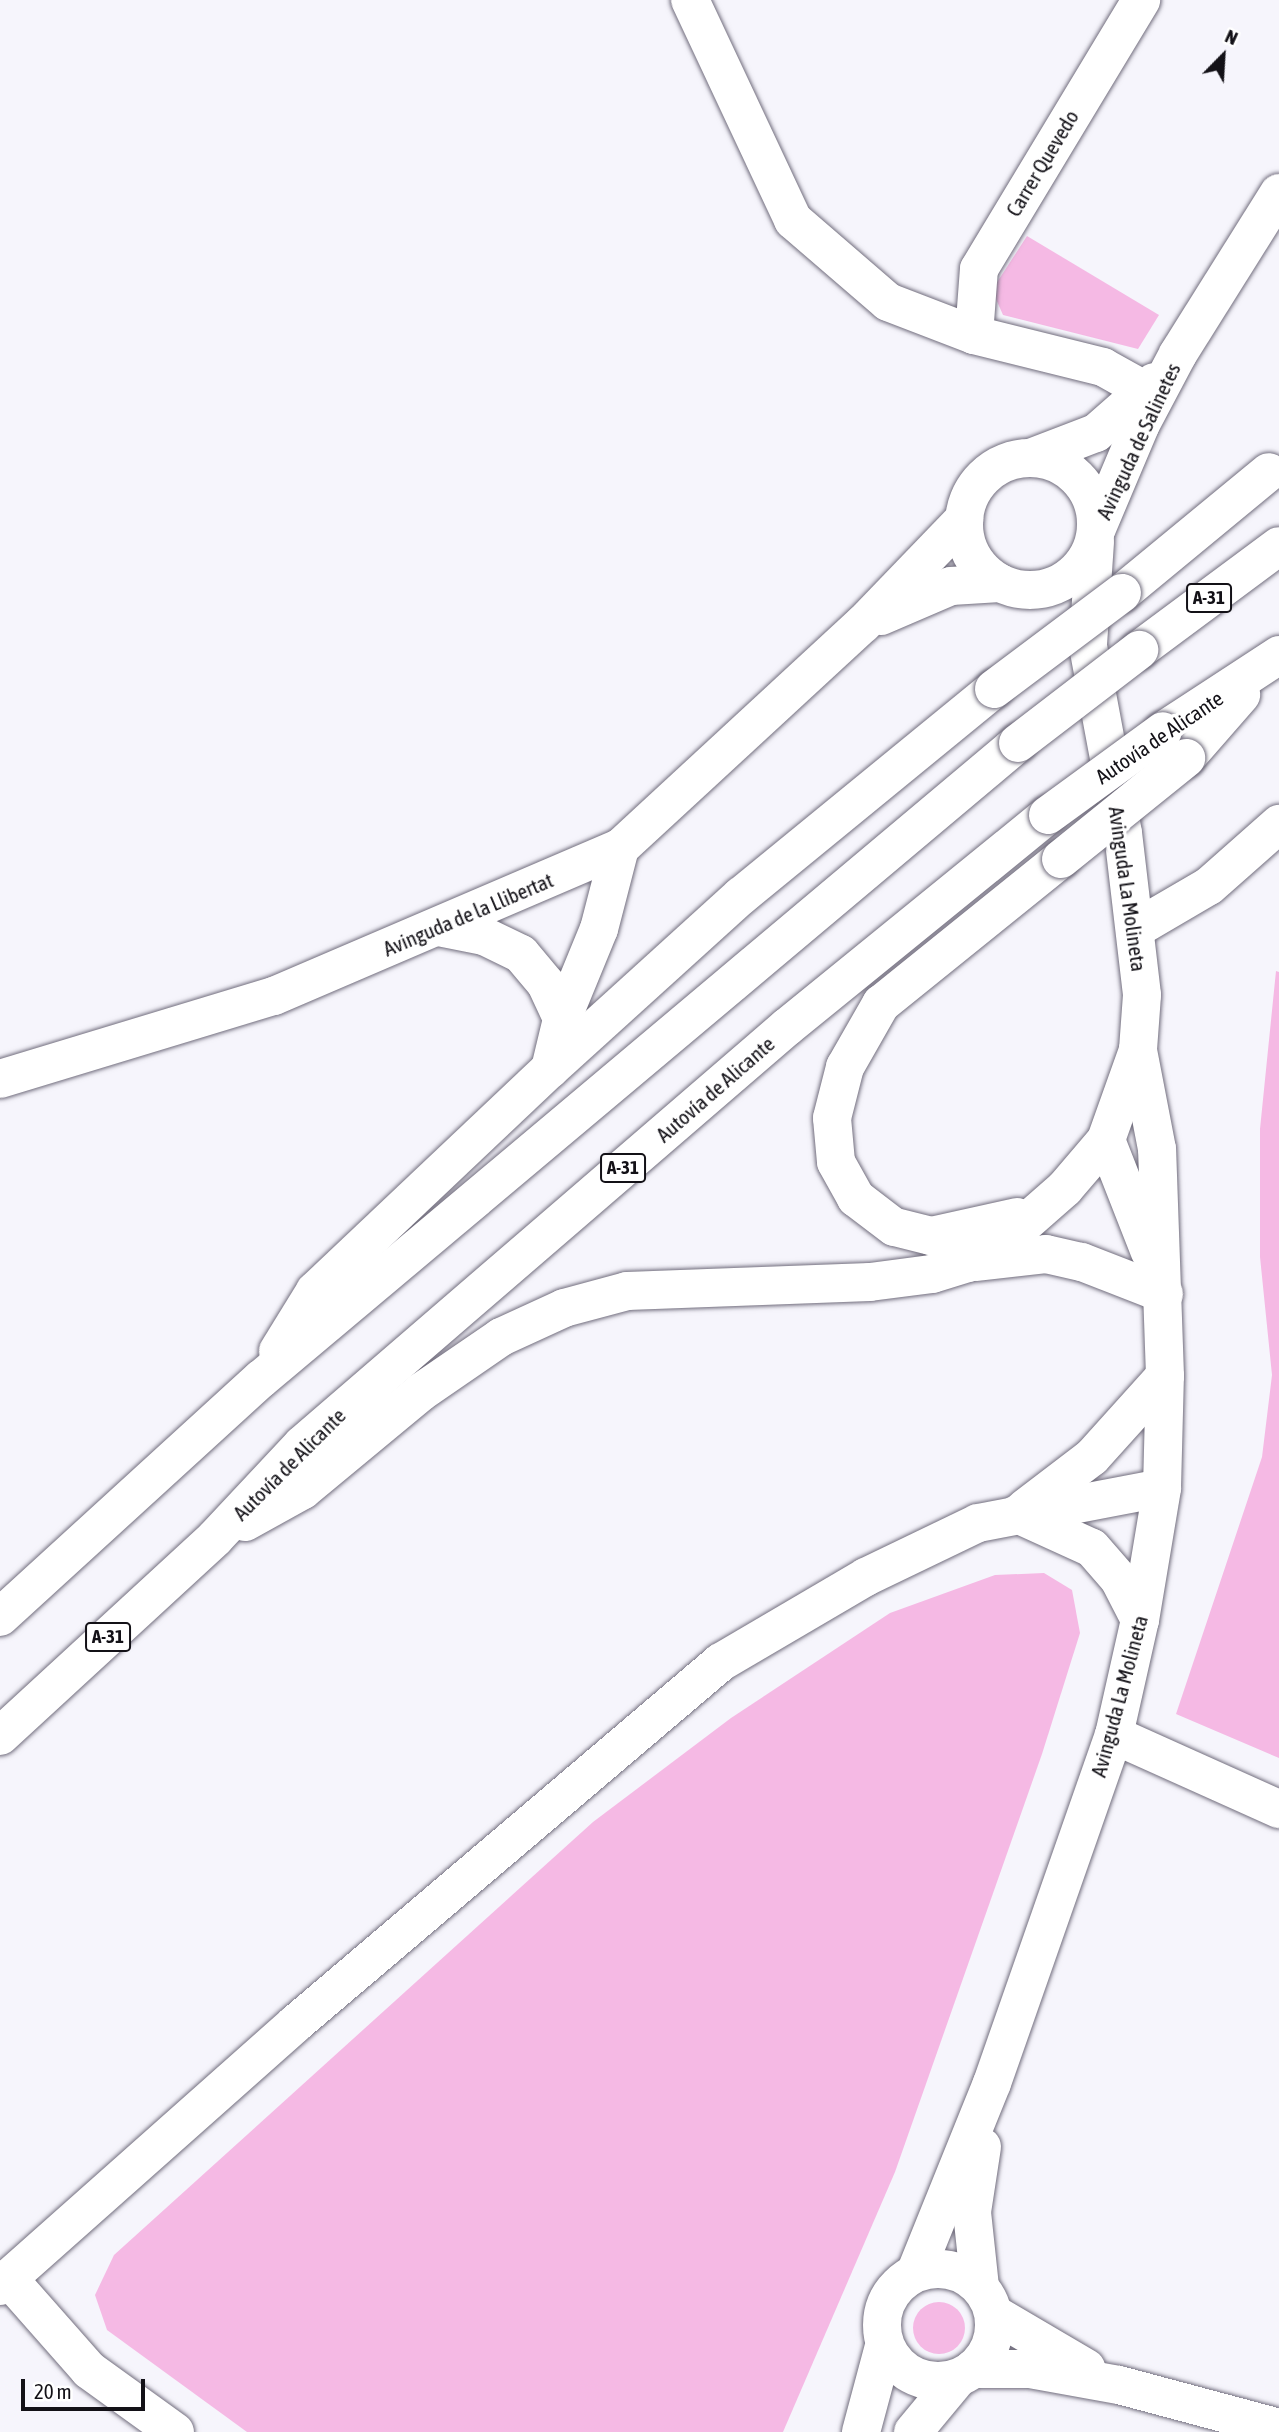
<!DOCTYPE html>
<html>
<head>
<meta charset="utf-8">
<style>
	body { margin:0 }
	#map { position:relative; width:1279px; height:2432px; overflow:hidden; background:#f6f5fc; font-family:"Asap Condensed",sans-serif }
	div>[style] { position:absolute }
	.green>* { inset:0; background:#f5b9e4 }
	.round { border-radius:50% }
	.roads { filter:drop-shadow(0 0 2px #716d7d) drop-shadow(0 0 2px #716d7d) }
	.minor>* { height:38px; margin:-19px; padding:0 19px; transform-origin:19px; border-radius:19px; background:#fff }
	.minor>.ring { margin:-19px; padding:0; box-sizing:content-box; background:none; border:38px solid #fff; border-radius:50% }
	.highway>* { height:38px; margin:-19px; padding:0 19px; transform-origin:19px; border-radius:19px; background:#fff }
	.bridges { filter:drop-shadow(0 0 2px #716d7d) drop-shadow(0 0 2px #716d7d) }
	.highway-bridge>* { height:38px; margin:-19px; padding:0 19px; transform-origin:19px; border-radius:19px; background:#fff }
	span { translate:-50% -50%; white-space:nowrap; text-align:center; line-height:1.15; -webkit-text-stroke:7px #fff; paint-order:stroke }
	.shield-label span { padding:2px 5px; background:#fff; border:2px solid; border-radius:5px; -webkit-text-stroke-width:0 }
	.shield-label { font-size:19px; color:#131117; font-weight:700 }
	.street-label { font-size:21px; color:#131117 }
	.north { position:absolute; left:1188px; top:21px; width:70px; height:70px; -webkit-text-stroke:5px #fff; paint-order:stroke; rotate:24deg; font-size:19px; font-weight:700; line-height:28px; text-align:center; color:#131117 }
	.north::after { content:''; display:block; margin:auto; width:24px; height:32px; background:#131117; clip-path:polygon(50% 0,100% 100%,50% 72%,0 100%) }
	.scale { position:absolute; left:21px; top:2379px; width:124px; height:32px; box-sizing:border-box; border:4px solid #131117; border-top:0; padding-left:9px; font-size:21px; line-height:24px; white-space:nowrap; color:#131117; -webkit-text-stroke:5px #fff; paint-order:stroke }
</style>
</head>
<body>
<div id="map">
	<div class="green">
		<div style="clip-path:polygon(1027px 236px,1159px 315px,1138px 349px,1003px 315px,992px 290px)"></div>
		<div style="clip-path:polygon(1276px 971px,1279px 972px,1279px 1758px,1176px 1714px,1262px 1457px,1272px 1375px,1260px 1257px,1260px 1129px)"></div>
		<div style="clip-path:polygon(1044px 1573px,1072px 1590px,1080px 1633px,1042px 1754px,895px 2172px,783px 2432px,247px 2432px,107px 2330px,95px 2295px,114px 2255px,593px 1822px,731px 1718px,890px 1613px,995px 1575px)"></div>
		<div class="round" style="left:913px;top:2302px;width:52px;height:52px"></div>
	</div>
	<div class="roads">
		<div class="minor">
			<div style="left:690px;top:0;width:243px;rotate:64.9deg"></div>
			<div style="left:793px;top:220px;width:125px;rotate:40.8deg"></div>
			<div style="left:888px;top:302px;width:92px;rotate:21deg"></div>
			<div style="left:974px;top:335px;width:133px;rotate:13.9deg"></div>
			<div style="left:1103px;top:367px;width:49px;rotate:29.2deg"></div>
			<div style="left:974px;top:335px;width:66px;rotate:-85.7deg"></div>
			<div style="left:979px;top:269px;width:314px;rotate:-58.9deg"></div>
			<div style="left:1033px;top:457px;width:67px;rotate:-20.9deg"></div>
			<div style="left:1096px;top:433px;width:77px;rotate:-41.3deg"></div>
			<div class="ring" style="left:964px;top:458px;width:94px;height:94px"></div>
			<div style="left:1097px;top:528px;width:111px;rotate:-67.1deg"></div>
			<div style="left:1140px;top:426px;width:81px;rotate:-62.2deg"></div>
			<div style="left:1178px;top:354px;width:190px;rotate:-57.9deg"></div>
			<div style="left:1095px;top:542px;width:104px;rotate:93.9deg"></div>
			<div style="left:1088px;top:646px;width:190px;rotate:79.4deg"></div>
			<div style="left:1123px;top:833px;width:163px;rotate:83.3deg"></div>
			<div style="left:1142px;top:995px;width:55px;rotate:94.2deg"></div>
			<div style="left:1138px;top:1050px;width:96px;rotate:109.6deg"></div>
			<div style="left:1106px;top:1140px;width:120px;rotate:68.6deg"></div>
			<div style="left:881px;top:616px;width:76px;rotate:-23.2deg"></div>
			<div style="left:951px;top:586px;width:49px;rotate:-3.5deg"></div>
			<div style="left:1137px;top:928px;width:83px;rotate:-30.3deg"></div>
			<div style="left:1209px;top:886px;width:94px;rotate:-41.5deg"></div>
			<div style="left:0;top:1079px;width:286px;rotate:-16.9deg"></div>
			<div style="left:274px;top:996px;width:376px;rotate:-23.2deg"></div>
			<div style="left:620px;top:848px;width:330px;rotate:-42.7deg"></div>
			<div style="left:863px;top:624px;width:146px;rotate:-46.1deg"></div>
			<div style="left:1025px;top:1508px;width:84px;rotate:-37.3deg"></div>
			<div style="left:1092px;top:1457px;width:109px;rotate:-48deg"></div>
			<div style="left:1017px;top:1514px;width:82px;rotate:24.4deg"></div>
			<div style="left:1092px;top:1548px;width:41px;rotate:48.9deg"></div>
			<div style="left:1119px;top:1579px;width:46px;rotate:62.9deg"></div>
			<div style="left:1114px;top:1735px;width:181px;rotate:24.2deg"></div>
			<div class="ring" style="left:882px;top:2269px;width:74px;height:74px"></div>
			<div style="left:916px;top:2271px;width:203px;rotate:-68deg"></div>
			<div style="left:992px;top:2083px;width:369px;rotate:-70.7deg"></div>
			<div style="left:1114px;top:1735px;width:118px;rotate:-77.3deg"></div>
			<div style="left:1140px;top:1620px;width:134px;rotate:-80.5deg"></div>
			<div style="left:1162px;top:1488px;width:112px;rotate:-88.5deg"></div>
			<div style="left:1165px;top:1376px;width:227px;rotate:-92deg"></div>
			<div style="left:1157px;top:1149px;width:101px;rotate:-100.9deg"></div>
			<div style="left:8px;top:2278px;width:123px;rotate:48.6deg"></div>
			<div style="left:89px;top:2370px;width:106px;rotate:35.8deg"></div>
			<div style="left:0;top:2286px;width:395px;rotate:-41.6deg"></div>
			<div style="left:295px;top:2024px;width:559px;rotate:-40.36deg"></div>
			<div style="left:721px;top:1662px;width:168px;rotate:-30.4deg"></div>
			<div style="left:866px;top:1577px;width:124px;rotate:-25.7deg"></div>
			<div style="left:978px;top:1523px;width:187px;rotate:-10.8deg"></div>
			<div style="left:980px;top:2287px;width:75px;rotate:-96.1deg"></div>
			<div style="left:972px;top:2212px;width:66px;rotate:-81.3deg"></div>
			<div style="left:994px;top:2314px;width:107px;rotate:30.4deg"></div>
			<div style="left:973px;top:2369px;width:57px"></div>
			<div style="left:1030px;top:2369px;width:90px;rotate:10.2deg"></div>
			<div style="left:1119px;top:2385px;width:166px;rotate:15deg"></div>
			<div style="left:861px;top:2432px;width:89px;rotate:-75deg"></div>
			<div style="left:913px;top:2432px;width:69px;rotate:-50.3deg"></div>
		</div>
		<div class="highway">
			<div style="left:1122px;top:593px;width:190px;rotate:-39.5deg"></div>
			<div style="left:1139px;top:650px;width:174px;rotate:-36.6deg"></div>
			<div style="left:1163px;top:731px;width:139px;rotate:-33.2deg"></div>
			<div style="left:1186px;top:758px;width:84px;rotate:-48.9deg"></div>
			<div style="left:439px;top:927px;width:46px;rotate:11.3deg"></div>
			<div style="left:484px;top:936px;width:41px;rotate:25.9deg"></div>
			<div style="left:521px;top:954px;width:39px;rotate:50deg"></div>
			<div style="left:546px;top:984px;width:38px;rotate:65deg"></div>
			<div style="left:550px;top:1069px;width:51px;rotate:-76.5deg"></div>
			<div style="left:562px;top:1019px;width:97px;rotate:-67.7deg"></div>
			<div style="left:599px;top:929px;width:84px;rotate:-75.5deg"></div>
			<div style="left:1017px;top:1217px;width:88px;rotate:167.5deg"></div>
			<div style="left:931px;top:1236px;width:38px;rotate:-166deg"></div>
			<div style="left:894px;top:1227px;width:48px;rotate:-142.7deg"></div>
			<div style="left:856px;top:1198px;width:41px;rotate:-119.1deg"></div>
			<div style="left:836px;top:1162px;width:44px;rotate:-95.2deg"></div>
			<div style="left:832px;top:1118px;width:53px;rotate:-75.7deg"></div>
			<div style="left:845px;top:1067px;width:73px;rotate:-60.3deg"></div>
			<div style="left:881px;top:1004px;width:231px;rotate:-38.9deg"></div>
			<div style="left:977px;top:1262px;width:69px;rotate:-6.6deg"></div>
			<div style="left:1046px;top:1254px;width:37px;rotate:13deg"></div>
			<div style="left:1082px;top:1262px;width:88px;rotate:21.3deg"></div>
			<div style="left:278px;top:1351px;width:70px;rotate:-58.3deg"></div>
			<div style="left:315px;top:1291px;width:323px;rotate:-43.4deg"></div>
			<div style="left:550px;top:1069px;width:258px;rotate:-42.2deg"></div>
			<div style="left:741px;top:896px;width:327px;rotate:-39.3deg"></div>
			<div style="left:245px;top:1522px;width:66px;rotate:-28.9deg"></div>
			<div style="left:303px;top:1490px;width:153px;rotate:-39.7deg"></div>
			<div style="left:421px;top:1392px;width:97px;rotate:-34.5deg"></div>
			<div style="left:501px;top:1337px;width:69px;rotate:-24.7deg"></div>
			<div style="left:564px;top:1308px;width:65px;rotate:-15.1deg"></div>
			<div style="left:627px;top:1291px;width:243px;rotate:-2.1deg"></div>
			<div style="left:870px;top:1282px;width:63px;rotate:-7.4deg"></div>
			<div style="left:932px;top:1274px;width:38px;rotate:-17deg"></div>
			<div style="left:968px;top:1263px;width:46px;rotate:-31.6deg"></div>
			<div style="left:1007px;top:1239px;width:77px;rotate:-41.3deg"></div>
			<div style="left:1065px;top:1188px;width:63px;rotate:-49.5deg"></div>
			<div style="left:0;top:1617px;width:353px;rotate:-42.4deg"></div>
			<div style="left:261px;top:1379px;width:989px;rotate:-40.04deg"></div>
			<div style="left:0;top:1736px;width:292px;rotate:-42.6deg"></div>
			<div style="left:215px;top:1538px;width:127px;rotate:-46.9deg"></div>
			<div style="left:302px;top:1445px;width:640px;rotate:-40.76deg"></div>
			<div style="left:787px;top:1027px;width:336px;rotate:-39.1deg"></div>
		</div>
	</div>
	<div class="bridges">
		<div class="highway-bridge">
			<div style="left:994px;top:689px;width:160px;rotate:-36.9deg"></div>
			<div style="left:1018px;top:743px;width:153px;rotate:-37.5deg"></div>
			<div style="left:1048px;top:815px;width:142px;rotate:-36.1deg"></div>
			<div style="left:1061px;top:859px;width:161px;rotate:-38.9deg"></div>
		</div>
	</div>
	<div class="shield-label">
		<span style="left:1209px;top:598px">A-31</span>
		<span style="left:623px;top:1168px">A-31</span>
		<span style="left:108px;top:1637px">A-31</span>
	</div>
	<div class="street-label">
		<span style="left:1042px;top:163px;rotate:-59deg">Carrer Quevedo</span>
		<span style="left:1138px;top:441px;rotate:-65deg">Avinguda de Salinetes</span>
		<span style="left:1159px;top:737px;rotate:-34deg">Autovía de Alicante</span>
		<span style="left:1128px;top:889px;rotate:82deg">Avinguda La Molineta</span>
		<span style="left:468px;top:914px;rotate:-23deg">Avinguda de la Llibertat</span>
		<span style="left:715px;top:1089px;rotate:-41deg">Autovía de Alicante</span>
		<span style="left:289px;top:1464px;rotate:-45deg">Autovía de Alicante</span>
		<span style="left:1119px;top:1696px;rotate:-75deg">Avinguda La Molineta</span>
	</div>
	<div class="north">N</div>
	<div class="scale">20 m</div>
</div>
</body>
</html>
